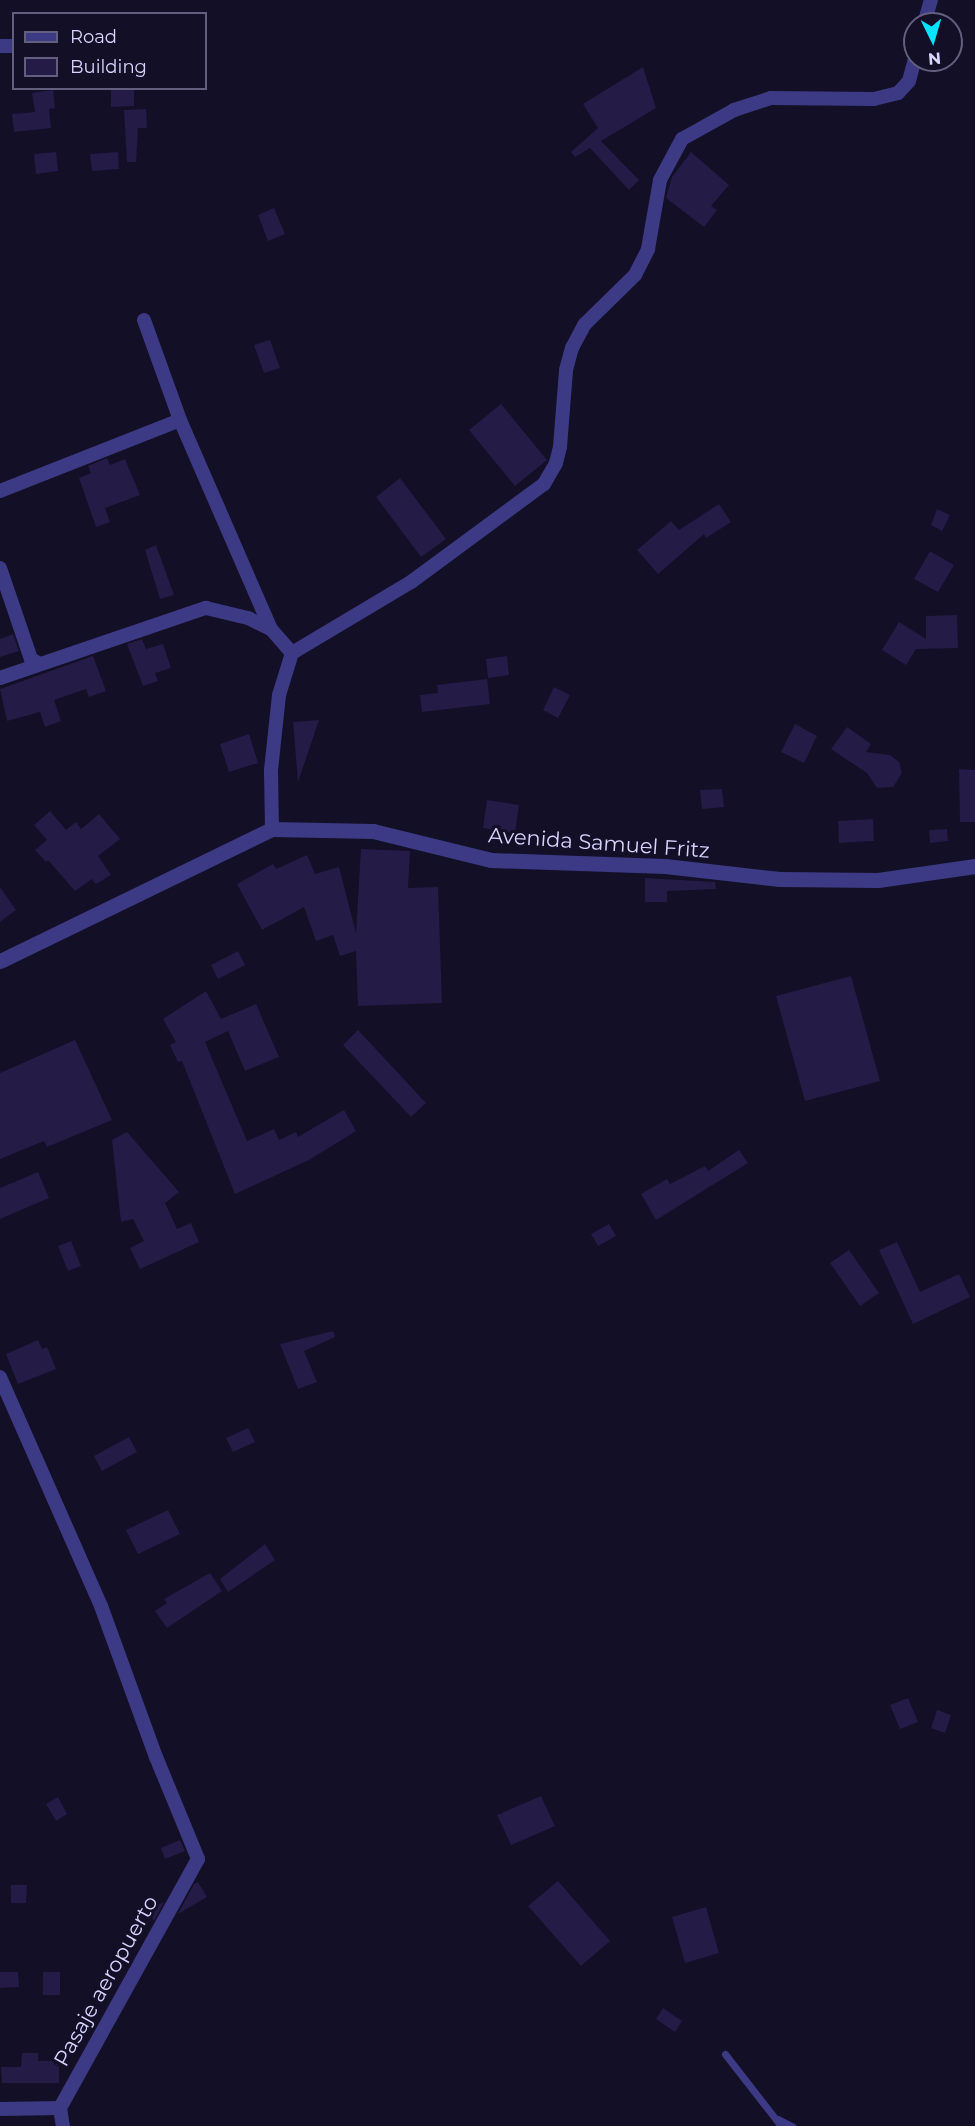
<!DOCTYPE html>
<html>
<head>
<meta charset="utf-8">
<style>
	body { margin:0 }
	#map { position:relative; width:975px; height:2126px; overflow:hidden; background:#130f26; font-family:Montserrat,sans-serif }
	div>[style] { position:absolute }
	.building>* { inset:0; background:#241b47 }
	.service>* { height:7px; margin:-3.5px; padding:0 3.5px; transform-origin:3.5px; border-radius:3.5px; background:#3d3a85 }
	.minor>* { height:14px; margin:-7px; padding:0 7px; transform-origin:7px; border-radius:7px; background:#3d3a85 }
	.tertiary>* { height:15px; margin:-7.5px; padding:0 7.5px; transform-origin:7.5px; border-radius:7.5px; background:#3d3a85 }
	span { translate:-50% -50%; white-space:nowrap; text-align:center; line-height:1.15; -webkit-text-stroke:6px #130f26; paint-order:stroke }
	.street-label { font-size:21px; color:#d9d4ff }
	.legend { position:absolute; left:12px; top:12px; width:195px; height:78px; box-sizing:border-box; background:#130f26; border:2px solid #625e7d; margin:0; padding:8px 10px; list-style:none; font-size:18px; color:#d9d4ff }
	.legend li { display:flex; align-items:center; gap:12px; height:30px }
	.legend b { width:30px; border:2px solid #625e7d }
	.north { position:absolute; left:903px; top:12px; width:60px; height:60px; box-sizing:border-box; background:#130f26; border:2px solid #625e7d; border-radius:50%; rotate:175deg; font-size:16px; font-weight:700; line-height:24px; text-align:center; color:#d9d4ff }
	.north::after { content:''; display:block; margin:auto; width:21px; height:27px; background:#00e5ff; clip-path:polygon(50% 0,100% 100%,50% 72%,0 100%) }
</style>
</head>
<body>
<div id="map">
	<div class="building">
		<div style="clip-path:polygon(643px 67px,656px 108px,601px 141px,639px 180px,629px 190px,590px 148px,575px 157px,571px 152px,598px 128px,583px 104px)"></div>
		<div style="clip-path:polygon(134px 88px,134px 106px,111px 107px,111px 89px)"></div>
		<div style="clip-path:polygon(53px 90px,55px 108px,49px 109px,51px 128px,14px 132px,12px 114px,35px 112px,32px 93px)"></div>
		<div style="clip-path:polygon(146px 109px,147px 128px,138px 128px,136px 162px,127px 162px,124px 110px)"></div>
		<div style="clip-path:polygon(56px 152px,58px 171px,36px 174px,34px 154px)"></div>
		<div style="clip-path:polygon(118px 152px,119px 169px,92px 171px,90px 154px)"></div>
		<div style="clip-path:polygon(691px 152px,729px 185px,711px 206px,717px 210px,704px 227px,666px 198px,672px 177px)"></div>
		<div style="clip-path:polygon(274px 208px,285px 234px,268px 241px,258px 215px)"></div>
		<div style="clip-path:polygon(270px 340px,280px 368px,264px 373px,254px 345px)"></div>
		<div style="clip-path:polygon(501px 404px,547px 460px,515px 486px,469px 430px)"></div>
		<div style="clip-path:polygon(107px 458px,110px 465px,125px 459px,140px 495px,105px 508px,110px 522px,96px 527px,79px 478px,91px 473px,88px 466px)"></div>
		<div style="clip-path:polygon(400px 478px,446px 539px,421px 557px,376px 497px)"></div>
		<div style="clip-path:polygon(719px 504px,731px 522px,706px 538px,704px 534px,658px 574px,637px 550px,671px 521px,679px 530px)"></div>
		<div style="clip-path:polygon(937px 509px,950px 515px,942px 531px,931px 525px)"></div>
		<div style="clip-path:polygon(156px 545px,174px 595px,160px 599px,145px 550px)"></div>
		<div style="clip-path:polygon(930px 551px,954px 565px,938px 592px,914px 579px)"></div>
		<div style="clip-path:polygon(957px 615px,958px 648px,916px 649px,906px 665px,882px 650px,899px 622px,926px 639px,926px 616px)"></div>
		<div style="clip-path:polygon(13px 634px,19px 651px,0 657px,0 639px)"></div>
		<div style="clip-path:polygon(142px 639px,146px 649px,163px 644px,171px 668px,155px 673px,158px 681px,143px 686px,127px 644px)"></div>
		<div style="clip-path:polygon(93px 656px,106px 691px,89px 697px,86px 689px,54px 700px,61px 721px,45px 727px,40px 712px,7px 721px,0 689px)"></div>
		<div style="clip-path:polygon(507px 656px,509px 675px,488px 678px,486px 659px)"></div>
		<div style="clip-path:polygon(487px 679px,490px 704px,422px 712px,420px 695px,438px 693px,437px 685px)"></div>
		<div style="clip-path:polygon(554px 687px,570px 695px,558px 718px,543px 710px)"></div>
		<div style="clip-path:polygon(319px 720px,298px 782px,293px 722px)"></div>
		<div style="clip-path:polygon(795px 724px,817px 736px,804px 763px,781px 752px)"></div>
		<div style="clip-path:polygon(847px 727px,871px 744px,866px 752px,890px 755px,899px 762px,902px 773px,893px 787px,877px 788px,867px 773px,831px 749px)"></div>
		<div style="clip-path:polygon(249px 734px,258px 763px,229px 772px,220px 744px)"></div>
		<div style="clip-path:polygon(959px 769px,975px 770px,975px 822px,960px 822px)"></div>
		<div style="clip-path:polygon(722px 789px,724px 807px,702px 809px,700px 790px)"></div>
		<div style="clip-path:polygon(487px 800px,519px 805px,515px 833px,483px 828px)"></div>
		<div style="clip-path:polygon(50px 811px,66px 830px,76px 822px,81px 829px,99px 814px,120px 839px,98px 856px,111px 875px,96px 884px,92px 879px,75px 891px,48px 860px,46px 862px,35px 850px,47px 840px,34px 825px)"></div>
		<div style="clip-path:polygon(873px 819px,874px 841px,839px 843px,838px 821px)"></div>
		<div style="clip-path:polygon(947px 829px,948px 841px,930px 843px,929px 830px)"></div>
		<div style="clip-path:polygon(361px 849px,410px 851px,408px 888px,438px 887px,442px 1003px,358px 1006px,356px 951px,340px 956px,333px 935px,316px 941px,304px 907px,262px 930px,237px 884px,273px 864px,276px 869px,307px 855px,315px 874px,339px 867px,356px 933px)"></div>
		<div style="clip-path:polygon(645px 878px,715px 882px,716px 889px,667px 891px,667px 902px,645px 902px)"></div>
		<div style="clip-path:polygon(0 887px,16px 910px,0 922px)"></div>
		<div style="clip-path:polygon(238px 951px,245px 965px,218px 979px,211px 965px)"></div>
		<div style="clip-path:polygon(851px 976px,880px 1081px,805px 1101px,776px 996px)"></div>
		<div style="clip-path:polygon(206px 991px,221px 1019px,256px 1004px,279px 1057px,245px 1071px,228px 1031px,205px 1042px,247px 1141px,274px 1129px,279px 1140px,296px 1132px,298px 1137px,344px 1110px,356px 1131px,309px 1160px,235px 1194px,182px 1061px,178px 1062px,170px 1045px,176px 1042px,163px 1019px)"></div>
		<div style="clip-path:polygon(358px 1030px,426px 1103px,411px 1117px,343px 1045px)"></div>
		<div style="clip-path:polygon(75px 1040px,112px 1120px,47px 1147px,44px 1141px,0 1159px,0 1073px)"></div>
		<div style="clip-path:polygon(127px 1132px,179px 1192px,165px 1203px,177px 1229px,191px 1223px,199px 1242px,140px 1269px,130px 1248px,144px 1241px,133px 1219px,121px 1222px,112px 1140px)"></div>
		<div style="clip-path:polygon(739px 1150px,748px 1163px,656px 1220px,641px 1194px,667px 1179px,670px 1184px,705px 1166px,708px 1171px)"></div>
		<div style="clip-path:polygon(38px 1172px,49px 1198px,0 1219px,0 1188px)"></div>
		<div style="clip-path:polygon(609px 1224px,616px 1236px,598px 1246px,591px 1234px)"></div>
		<div style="clip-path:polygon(71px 1241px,81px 1266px,68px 1271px,58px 1246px)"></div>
		<div style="clip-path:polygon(897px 1242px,920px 1292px,959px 1274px,970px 1297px,913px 1324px,879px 1250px)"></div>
		<div style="clip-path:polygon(849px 1250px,879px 1293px,860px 1306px,830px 1263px)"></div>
		<div style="clip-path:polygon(333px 1331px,335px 1337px,304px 1351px,317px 1382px,298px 1389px,280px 1344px)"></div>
		<div style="clip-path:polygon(38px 1340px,42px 1349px,47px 1347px,56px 1369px,18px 1384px,6px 1354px)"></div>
		<div style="clip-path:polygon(248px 1428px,255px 1442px,233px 1452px,226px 1438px)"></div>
		<div style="clip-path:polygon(129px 1437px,137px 1452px,102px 1471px,94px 1456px)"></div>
		<div style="clip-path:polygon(168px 1510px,180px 1534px,138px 1554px,126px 1530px)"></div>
		<div style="clip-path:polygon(265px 1544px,275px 1560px,228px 1592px,220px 1579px)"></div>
		<div style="clip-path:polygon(210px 1573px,222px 1591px,167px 1628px,155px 1611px,167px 1603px,164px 1599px)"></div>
		<div style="clip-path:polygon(908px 1698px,918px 1722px,900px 1729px,890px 1705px)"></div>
		<div style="clip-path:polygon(937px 1710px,951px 1715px,945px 1733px,931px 1728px)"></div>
		<div style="clip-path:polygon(541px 1796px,555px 1826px,511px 1845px,497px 1815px)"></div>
		<div style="clip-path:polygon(58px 1797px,67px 1814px,56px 1821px,46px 1804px)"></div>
		<div style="clip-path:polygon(180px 1840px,185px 1851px,165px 1859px,161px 1848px)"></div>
		<div style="clip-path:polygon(558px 1881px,610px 1941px,581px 1966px,528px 1906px)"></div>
		<div style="clip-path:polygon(198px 1882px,207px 1897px,178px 1914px,194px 1884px)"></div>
		<div style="clip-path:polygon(11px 1885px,27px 1885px,26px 1903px,11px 1903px)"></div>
		<div style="clip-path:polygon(164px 1902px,154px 1921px,148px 1909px)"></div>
		<div style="clip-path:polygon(706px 1907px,719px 1953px,685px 1963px,672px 1917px)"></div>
		<div style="clip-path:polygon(0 1972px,18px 1972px,19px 1987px,0 1988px)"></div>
		<div style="clip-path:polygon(43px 1972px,60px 1972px,60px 1995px,43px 1995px)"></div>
		<div style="clip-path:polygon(663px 2008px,682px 2021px,675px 2032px,656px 2019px)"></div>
		<div style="clip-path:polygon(22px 2053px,38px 2053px,38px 2061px,59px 2061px,59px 2083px,2px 2083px,1px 2067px,21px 2067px)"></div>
	</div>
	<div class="service">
		<div style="left:725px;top:2054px;width:91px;rotate:52.1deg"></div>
		<div style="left:778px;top:2119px;width:16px;rotate:27deg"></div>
	</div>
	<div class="minor">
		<div style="left:924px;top:24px;width:25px;rotate:-74deg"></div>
		<div style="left:0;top:46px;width:14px"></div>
		<div style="left:144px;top:320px;width:106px;rotate:70.2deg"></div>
		<div style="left:180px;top:420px;width:228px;rotate:66.5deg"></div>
		<div style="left:0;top:491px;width:193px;rotate:-21.5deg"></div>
		<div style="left:0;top:568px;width:96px;rotate:71.2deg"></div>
		<div style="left:31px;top:659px;width:8px;rotate:30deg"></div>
		<div style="left:0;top:678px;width:218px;rotate:-18.8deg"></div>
		<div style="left:206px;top:608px;width:43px;rotate:13.4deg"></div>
		<div style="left:248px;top:618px;width:25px;rotate:26deg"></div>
		<div style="left:271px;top:629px;width:32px;rotate:49deg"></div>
		<div style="left:272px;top:829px;width:59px;rotate:-91deg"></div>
		<div style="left:271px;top:770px;width:75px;rotate:-83.9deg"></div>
		<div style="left:279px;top:695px;width:44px;rotate:-72.8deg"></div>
		<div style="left:292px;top:653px;width:139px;rotate:-30.8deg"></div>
		<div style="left:411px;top:582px;width:165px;rotate:-36.4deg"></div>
		<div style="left:544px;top:484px;width:24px;rotate:-60deg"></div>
		<div style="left:556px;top:463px;width:16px;rotate:-76deg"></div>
		<div style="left:560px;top:447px;width:77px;rotate:-85.5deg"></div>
		<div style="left:566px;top:370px;width:23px;rotate:-75deg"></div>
		<div style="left:572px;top:348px;width:27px;rotate:-62deg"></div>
		<div style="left:585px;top:324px;width:70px;rotate:-44.4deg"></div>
		<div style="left:635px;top:275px;width:29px;rotate:-63deg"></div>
		<div style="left:648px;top:249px;width:70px;rotate:-80.1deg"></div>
		<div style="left:660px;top:180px;width:47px;rotate:-61.8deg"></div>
		<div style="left:682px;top:139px;width:60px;rotate:-29.1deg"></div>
		<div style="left:734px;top:110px;width:39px;rotate:-18deg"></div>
		<div style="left:771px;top:98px;width:103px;rotate:0.6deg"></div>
		<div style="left:874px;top:99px;width:25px;rotate:-14deg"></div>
		<div style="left:898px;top:93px;width:16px;rotate:-47deg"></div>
		<div style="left:909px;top:81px;width:24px;rotate:-75deg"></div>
		<div style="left:0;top:1377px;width:250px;rotate:66.2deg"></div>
		<div style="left:101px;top:1606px;width:161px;rotate:70deg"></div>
		<div style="left:156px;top:1757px;width:110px;rotate:67.6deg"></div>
		<div style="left:198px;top:1859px;width:285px;rotate:119deg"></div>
		<div style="left:60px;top:2108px;width:18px;rotate:81deg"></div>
		<div style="left:0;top:2109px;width:60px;rotate:-1deg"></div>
	</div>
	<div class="tertiary">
		<div style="left:0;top:961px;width:302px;rotate:-25.9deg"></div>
		<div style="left:272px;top:829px;width:101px;rotate:1.1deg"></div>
		<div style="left:373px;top:831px;width:122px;rotate:13.8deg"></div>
		<div style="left:491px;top:860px;width:174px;rotate:2deg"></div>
		<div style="left:665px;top:866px;width:115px;rotate:6.5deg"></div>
		<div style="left:779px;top:879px;width:99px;rotate:0.6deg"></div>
		<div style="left:878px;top:880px;width:98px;rotate:-8.2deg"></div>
	</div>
	<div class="street-label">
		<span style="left:599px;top:843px;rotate:4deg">Avenida Samuel Fritz</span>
		<span style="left:106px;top:1981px;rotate:-61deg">Pasaje aeropuerto</span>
	</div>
	<ul class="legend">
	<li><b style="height:8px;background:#3d3a85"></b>Road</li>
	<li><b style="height:16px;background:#241b47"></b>Building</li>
	</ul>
	<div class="north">N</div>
</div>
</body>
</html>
